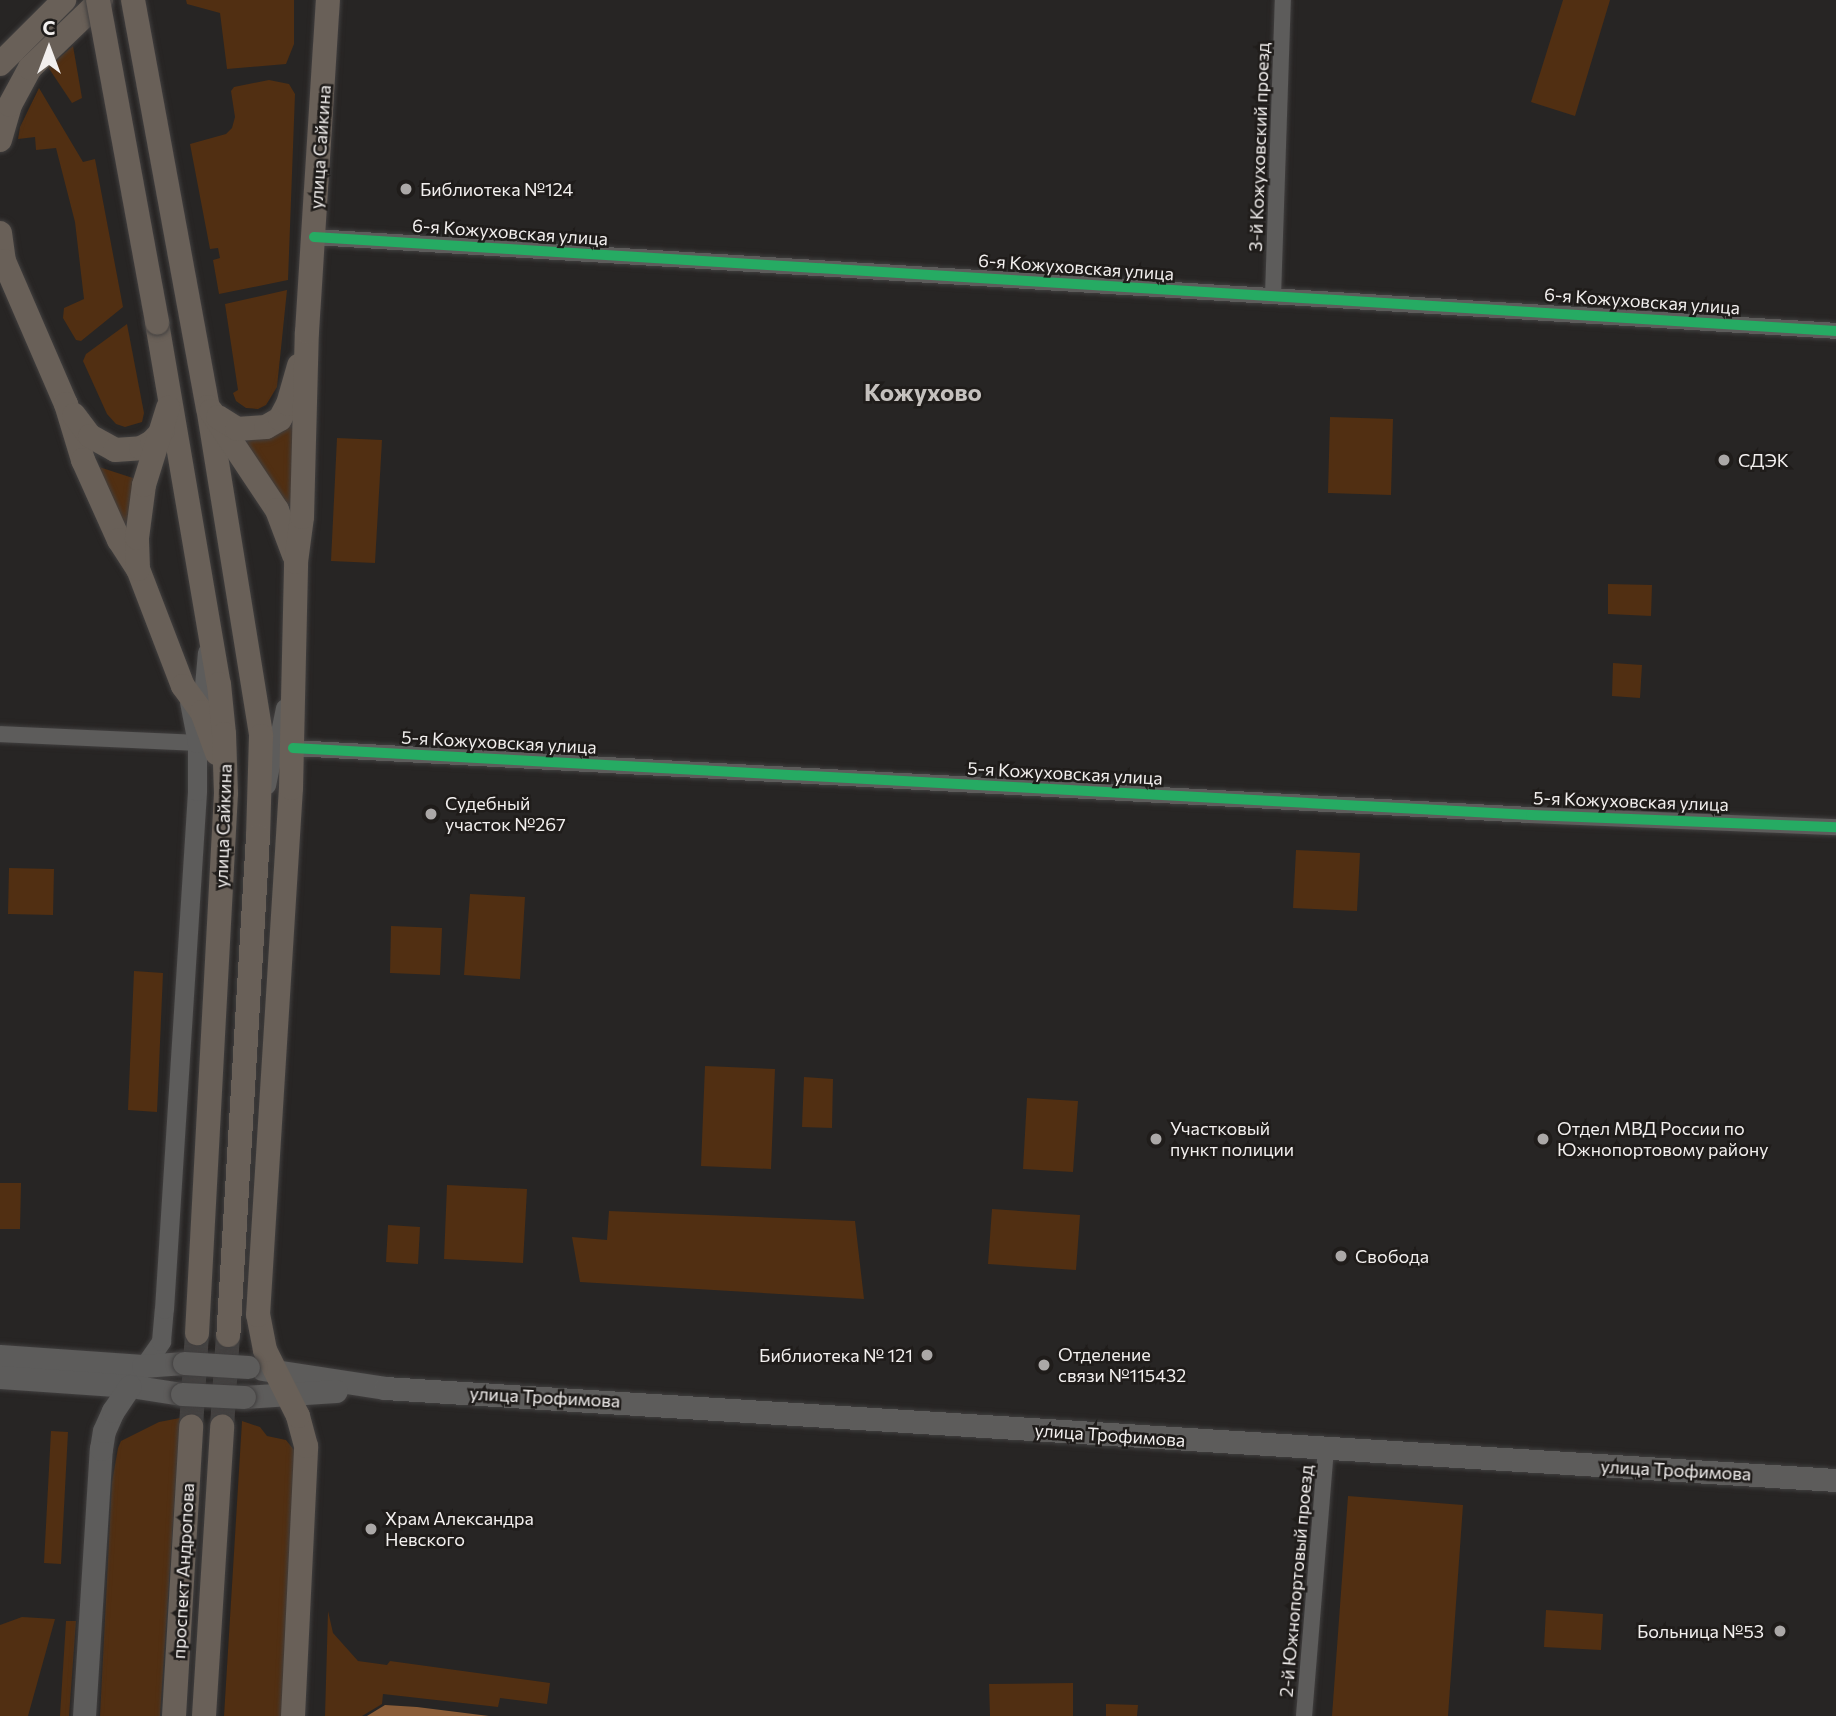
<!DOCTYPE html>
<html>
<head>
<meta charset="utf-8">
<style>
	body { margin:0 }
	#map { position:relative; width:1836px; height:1716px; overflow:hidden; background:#272524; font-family:Commissioner,sans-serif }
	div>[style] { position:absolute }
	.green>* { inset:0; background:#512f12 }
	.water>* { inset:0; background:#8a5d38 }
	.primary-tunnel>* { height:24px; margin-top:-12px; transform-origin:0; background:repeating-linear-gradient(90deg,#454342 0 24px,transparent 0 36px) }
	.roads { filter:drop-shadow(0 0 2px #413f3f) drop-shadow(0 0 2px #413f3f) }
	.minor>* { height:16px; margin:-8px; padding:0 8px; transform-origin:8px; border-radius:8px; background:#5d5c5b }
	.tertiary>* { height:19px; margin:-9.5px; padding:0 9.5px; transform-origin:9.5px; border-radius:9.5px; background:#5d5c5b }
	.secondary>* { height:23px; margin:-11.5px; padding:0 11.5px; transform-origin:11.5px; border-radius:11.5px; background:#5d5c5b }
	.primary>* { height:24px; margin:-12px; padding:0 12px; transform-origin:12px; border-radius:12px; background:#696058 }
	.bridges { filter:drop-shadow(0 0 2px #413f3f) drop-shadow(0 0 2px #413f3f) }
	.secondary-bridge>* { height:23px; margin:-11.5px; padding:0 11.5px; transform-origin:11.5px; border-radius:11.5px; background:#5d5c5b }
	.primary-bridge>* { height:24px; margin:-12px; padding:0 12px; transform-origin:12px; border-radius:12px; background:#696058 }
	.cycleway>* { height:10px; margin:-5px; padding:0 5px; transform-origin:5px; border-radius:5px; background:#26ab63 }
	.dots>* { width:19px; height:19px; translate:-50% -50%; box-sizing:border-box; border:4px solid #1f1c1a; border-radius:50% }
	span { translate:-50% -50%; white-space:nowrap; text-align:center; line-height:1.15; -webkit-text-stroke:5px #1f1c1a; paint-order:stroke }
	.street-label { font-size:18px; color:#f2efee }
	.poi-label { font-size:18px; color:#f2efee }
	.left { translate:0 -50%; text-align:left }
	.right { translate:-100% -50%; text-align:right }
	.district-label { font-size:24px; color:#c5c1be; font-weight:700 }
	.north { position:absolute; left:14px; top:14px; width:70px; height:70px; -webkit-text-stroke:5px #1f1c1a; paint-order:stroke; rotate:0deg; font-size:19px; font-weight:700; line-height:28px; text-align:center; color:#f2efee }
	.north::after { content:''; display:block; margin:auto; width:24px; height:32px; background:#f2efee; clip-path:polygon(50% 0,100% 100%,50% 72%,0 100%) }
</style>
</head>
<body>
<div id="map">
	<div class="green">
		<div style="clip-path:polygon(186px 0,294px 0,294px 44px,286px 64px,227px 69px,220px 13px,187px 4px)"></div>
		<div style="clip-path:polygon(1563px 0,1610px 0,1575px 116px,1531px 102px)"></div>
		<div style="clip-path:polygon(73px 46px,82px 98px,72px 103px,48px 67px)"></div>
		<div style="clip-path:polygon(269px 80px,289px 84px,295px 94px,288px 280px,219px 294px,213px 260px,220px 258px,218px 248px,210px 249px,190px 144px,226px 134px,232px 128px,235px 117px,231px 91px,234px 87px)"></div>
		<div style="clip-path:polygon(39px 88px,83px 162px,95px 159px,123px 307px,81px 341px,76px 340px,63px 318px,64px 308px,84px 299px,75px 222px,56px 148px,36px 150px,35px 137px,18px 139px,20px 127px)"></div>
		<div style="clip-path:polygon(287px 290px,277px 387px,266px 405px,258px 409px,246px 408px,236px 401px,233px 393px,238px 390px,225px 304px)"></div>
		<div style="clip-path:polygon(127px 324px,144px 413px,142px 422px,125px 427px,116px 424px,107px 414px,83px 361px,86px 354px)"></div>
		<div style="clip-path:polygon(293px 415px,296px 523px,245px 441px)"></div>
		<div style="clip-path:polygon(1330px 417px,1393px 419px,1391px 495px,1328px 493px)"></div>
		<div style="clip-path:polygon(337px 438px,382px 440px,375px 563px,331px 561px)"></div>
		<div style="clip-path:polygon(96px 466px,136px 479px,131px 539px)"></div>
		<div style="clip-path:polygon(1608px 584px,1652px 585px,1651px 616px,1608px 614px)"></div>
		<div style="clip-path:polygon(1613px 663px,1642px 665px,1640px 698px,1612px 696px)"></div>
		<div style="clip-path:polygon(1296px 850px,1360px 853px,1357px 911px,1293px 908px)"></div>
		<div style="clip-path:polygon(9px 868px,54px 869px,53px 915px,8px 914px)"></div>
		<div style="clip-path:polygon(470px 894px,525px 897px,520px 979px,464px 975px)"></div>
		<div style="clip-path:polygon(391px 926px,442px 928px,440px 975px,390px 973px)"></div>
		<div style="clip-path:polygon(134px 971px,163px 973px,157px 1112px,128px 1110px)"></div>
		<div style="clip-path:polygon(705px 1066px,775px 1069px,771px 1169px,701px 1166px)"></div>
		<div style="clip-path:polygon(804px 1077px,833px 1079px,832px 1128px,802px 1127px)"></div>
		<div style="clip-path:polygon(1027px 1098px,1078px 1101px,1073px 1172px,1023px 1169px)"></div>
		<div style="clip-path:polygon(0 1183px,21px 1183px,20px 1229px,0 1229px)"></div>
		<div style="clip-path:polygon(447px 1185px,527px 1189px,523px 1263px,444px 1259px)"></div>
		<div style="clip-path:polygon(992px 1209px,1080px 1215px,1076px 1270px,988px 1264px)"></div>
		<div style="clip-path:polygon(609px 1211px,855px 1221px,864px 1299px,580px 1282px,572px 1237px,607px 1240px)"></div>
		<div style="clip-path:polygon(388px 1225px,420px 1227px,418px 1264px,386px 1262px)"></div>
		<div style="clip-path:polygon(180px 1418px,160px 1716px,100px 1716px,112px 1482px,118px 1448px,121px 1441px,159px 1422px)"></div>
		<div style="clip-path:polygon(242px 1421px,260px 1427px,267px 1436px,286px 1440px,298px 1455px,284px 1716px,224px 1716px)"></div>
		<div style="clip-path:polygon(51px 1431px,68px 1432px,61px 1564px,44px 1563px)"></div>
		<div style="clip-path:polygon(1348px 1496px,1463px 1505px,1448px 1716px,1332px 1716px)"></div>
		<div style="clip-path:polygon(1546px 1610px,1603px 1614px,1601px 1650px,1544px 1647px)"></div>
		<div style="clip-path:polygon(328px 1611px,333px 1633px,358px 1661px,387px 1665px,390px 1661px,550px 1683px,547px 1704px,500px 1698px,498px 1707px,383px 1694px,382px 1704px,362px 1716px,325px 1716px)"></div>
		<div style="clip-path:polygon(22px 1617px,55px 1619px,28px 1716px,0 1716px,0 1625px)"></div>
		<div style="clip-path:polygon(66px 1621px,76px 1621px,69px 1716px,60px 1716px)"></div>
		<div style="clip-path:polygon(1073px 1683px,1073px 1716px,990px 1716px,989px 1684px)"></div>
		<div style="clip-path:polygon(1106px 1704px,1138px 1705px,1137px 1716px,1106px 1716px)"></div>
	</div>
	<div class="water">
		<div style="clip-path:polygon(385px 1705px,417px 1707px,489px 1716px,367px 1716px)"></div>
	</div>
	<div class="primary-tunnel">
		<div style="left:191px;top:1426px;width:93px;rotate:-86.3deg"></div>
		<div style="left:222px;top:1427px;width:92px;rotate:-86.3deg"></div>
	</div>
	<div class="roads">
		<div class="minor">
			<div style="left:314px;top:237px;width:1525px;rotate:3.53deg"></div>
			<div style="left:1273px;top:296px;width:296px;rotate:-88.1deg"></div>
			<div style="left:0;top:734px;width:197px;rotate:2.6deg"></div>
			<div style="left:293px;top:748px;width:1240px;rotate:3.1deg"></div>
			<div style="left:1531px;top:815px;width:305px;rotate:2.3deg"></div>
			<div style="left:268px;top:786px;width:80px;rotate:-78.4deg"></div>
			<div style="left:1304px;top:1716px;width:267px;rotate:-85.3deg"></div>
		</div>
		<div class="tertiary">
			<div style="left:201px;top:719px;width:67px;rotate:-84.9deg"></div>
			<div style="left:139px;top:1373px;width:39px;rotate:-55deg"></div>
			<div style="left:161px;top:1341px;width:32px;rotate:-85deg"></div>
			<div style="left:164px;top:1309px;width:519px;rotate:-86.35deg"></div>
			<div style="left:197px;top:791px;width:48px;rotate:-90deg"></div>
			<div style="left:197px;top:743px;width:42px;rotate:-101deg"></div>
		</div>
		<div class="secondary">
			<div style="left:0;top:1356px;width:143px;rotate:4deg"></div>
			<div style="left:143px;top:1366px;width:41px;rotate:-4.2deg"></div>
			<div style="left:262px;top:1369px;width:124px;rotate:8.8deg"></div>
			<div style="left:385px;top:1388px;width:1454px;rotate:3.63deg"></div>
			<div style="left:0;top:1377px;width:130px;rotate:4deg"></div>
			<div style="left:130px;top:1386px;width:53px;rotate:8.7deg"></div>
			<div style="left:244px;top:1397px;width:92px;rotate:-3.7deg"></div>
			<div style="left:84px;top:1716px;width:268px;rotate:-86.4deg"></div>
			<div style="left:101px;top:1449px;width:18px;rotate:-81deg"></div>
			<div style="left:104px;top:1431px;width:22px;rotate:-66deg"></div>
			<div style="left:113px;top:1411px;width:30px;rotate:-56deg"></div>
		</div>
		<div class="primary">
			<div style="left:133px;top:0;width:414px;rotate:79.6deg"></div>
			<div style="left:208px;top:407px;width:333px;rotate:80.8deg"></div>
			<div style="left:261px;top:736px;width:100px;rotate:91.7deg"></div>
			<div style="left:258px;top:836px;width:500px;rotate:93.4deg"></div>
			<div style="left:0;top:64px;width:91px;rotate:-45deg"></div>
			<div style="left:0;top:140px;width:36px;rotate:-74deg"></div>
			<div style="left:10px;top:105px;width:42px;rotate:-61.6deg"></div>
			<div style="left:30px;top:68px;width:98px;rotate:-43.8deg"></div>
			<div style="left:0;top:233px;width:28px;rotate:82deg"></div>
			<div style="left:4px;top:261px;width:156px;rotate:66.6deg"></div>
			<div style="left:66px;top:404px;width:59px;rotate:73.1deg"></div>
			<div style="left:83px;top:460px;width:88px;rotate:65.8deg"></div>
			<div style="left:119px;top:540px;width:35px;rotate:57deg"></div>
			<div style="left:138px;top:569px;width:125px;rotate:69deg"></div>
			<div style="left:183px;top:686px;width:32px;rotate:54deg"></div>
			<div style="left:202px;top:712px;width:44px;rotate:69.9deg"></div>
			<div style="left:157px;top:323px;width:366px;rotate:80.3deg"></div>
			<div style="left:219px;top:684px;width:50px;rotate:84.3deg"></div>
			<div style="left:224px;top:734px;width:59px;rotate:88.1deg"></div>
			<div style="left:226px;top:793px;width:541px;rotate:93.07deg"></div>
			<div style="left:211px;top:411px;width:119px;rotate:56.3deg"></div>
			<div style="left:277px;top:510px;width:48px;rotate:69.3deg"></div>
			<div style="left:74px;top:415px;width:26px;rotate:53deg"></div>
			<div style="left:90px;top:436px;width:29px;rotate:29deg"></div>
			<div style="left:115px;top:450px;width:26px;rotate:-4deg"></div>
			<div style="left:141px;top:448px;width:13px;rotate:-29deg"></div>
			<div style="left:152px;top:442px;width:16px;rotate:-47deg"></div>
			<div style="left:218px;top:417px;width:22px;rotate:32deg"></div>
			<div style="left:237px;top:429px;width:29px;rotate:-4deg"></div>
			<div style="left:266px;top:427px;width:16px;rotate:-30deg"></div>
			<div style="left:280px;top:419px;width:17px;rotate:-62deg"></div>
			<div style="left:288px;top:404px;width:40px;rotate:-74deg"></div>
			<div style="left:138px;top:569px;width:31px;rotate:-92deg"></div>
			<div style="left:137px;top:538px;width:53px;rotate:-82.5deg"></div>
			<div style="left:144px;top:485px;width:81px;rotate:-72.7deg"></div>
			<div style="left:174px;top:1716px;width:290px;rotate:-86.6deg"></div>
			<div style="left:204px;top:1716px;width:290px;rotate:-86.4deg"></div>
			<div style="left:293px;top:1716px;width:270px;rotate:-87.2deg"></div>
			<div style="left:306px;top:1446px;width:31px;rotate:-105deg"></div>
			<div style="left:298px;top:1416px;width:74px;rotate:-116.6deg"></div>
			<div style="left:265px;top:1350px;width:36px;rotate:-101deg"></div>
			<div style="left:258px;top:1315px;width:528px;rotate:-86.42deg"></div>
			<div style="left:291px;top:788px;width:226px;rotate:-88.7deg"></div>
			<div style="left:296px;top:562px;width:45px;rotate:-82.4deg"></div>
			<div style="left:302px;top:517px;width:185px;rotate:-88.5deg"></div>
			<div style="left:307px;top:332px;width:333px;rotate:-86.4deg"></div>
		</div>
	</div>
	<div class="bridges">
		<div class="secondary-bridge">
			<div style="left:184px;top:1363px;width:64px;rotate:3.6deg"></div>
			<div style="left:182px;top:1394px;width:62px;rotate:2.8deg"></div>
		</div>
		<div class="primary-bridge">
			<div style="left:98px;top:0;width:328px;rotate:79.6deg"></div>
		</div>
	</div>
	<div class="cycleway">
		<div style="left:314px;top:237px;width:1525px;rotate:3.53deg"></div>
		<div style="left:293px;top:748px;width:1240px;rotate:3.1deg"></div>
		<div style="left:1531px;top:815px;width:305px;rotate:2.3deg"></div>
	</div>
	<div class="dots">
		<div style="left:406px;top:189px;background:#aba8a7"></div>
		<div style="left:1724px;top:460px;background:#aba8a7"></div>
		<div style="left:431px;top:814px;background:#aba8a7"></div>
		<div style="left:1156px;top:1139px;background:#aba8a7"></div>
		<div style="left:1543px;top:1139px;background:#aba8a7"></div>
		<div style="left:1341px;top:1256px;background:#aba8a7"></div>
		<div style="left:927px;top:1355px;background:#aba8a7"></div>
		<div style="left:1044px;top:1365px;background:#aba8a7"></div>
		<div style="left:371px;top:1529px;background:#aba8a7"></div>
		<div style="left:1780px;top:1631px;background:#aba8a7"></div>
	</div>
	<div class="street-label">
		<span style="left:320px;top:147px;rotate:-86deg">улица Сайкина</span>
		<span style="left:1259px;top:147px;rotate:-88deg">3-й Кожуховский проезд</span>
		<span style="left:510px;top:232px;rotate:4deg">6-я Кожуховская улица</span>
		<span style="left:1076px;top:267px;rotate:4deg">6-я Кожуховская улица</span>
		<span style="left:1642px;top:301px;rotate:4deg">6-я Кожуховская улица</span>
		<span style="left:499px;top:742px;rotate:3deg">5-я Кожуховская улица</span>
		<span style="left:1065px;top:773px;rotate:3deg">5-я Кожуховская улица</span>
		<span style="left:1631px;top:801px;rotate:2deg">5-я Кожуховская улица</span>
		<span style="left:223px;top:826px;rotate:-88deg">улица Сайкина</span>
		<span style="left:545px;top:1397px;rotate:3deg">улица Трофимова</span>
		<span style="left:1110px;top:1435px;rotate:4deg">улица Трофимова</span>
		<span style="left:1676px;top:1470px;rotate:3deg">улица Трофимова</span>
		<span style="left:183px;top:1571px;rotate:-87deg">проспект Андропова</span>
		<span style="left:1296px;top:1581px;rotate:-85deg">2-й Южнопортовый проезд</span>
	</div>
	<div class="poi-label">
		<span class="left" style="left:420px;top:189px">Библиотека №124</span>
		<span class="left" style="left:1738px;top:460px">СДЭК</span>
		<span class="left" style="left:445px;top:814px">Судебный<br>участок №267</span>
		<span class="left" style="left:1170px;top:1139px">Участковый<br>пункт полиции</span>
		<span class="left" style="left:1557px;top:1139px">Отдел МВД России по<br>Южнопортовому району</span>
		<span class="left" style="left:1355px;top:1256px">Свобода</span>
		<span class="right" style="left:913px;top:1355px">Библиотека № 121</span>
		<span class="left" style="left:1058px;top:1365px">Отделение<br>связи №115432</span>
		<span class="left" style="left:385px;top:1529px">Храм Александра<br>Невского</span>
		<span class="right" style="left:1764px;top:1631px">Больница №53</span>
	</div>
	<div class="district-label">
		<span style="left:923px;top:392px">Кожухово</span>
	</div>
	<div class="north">С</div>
</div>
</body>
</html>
